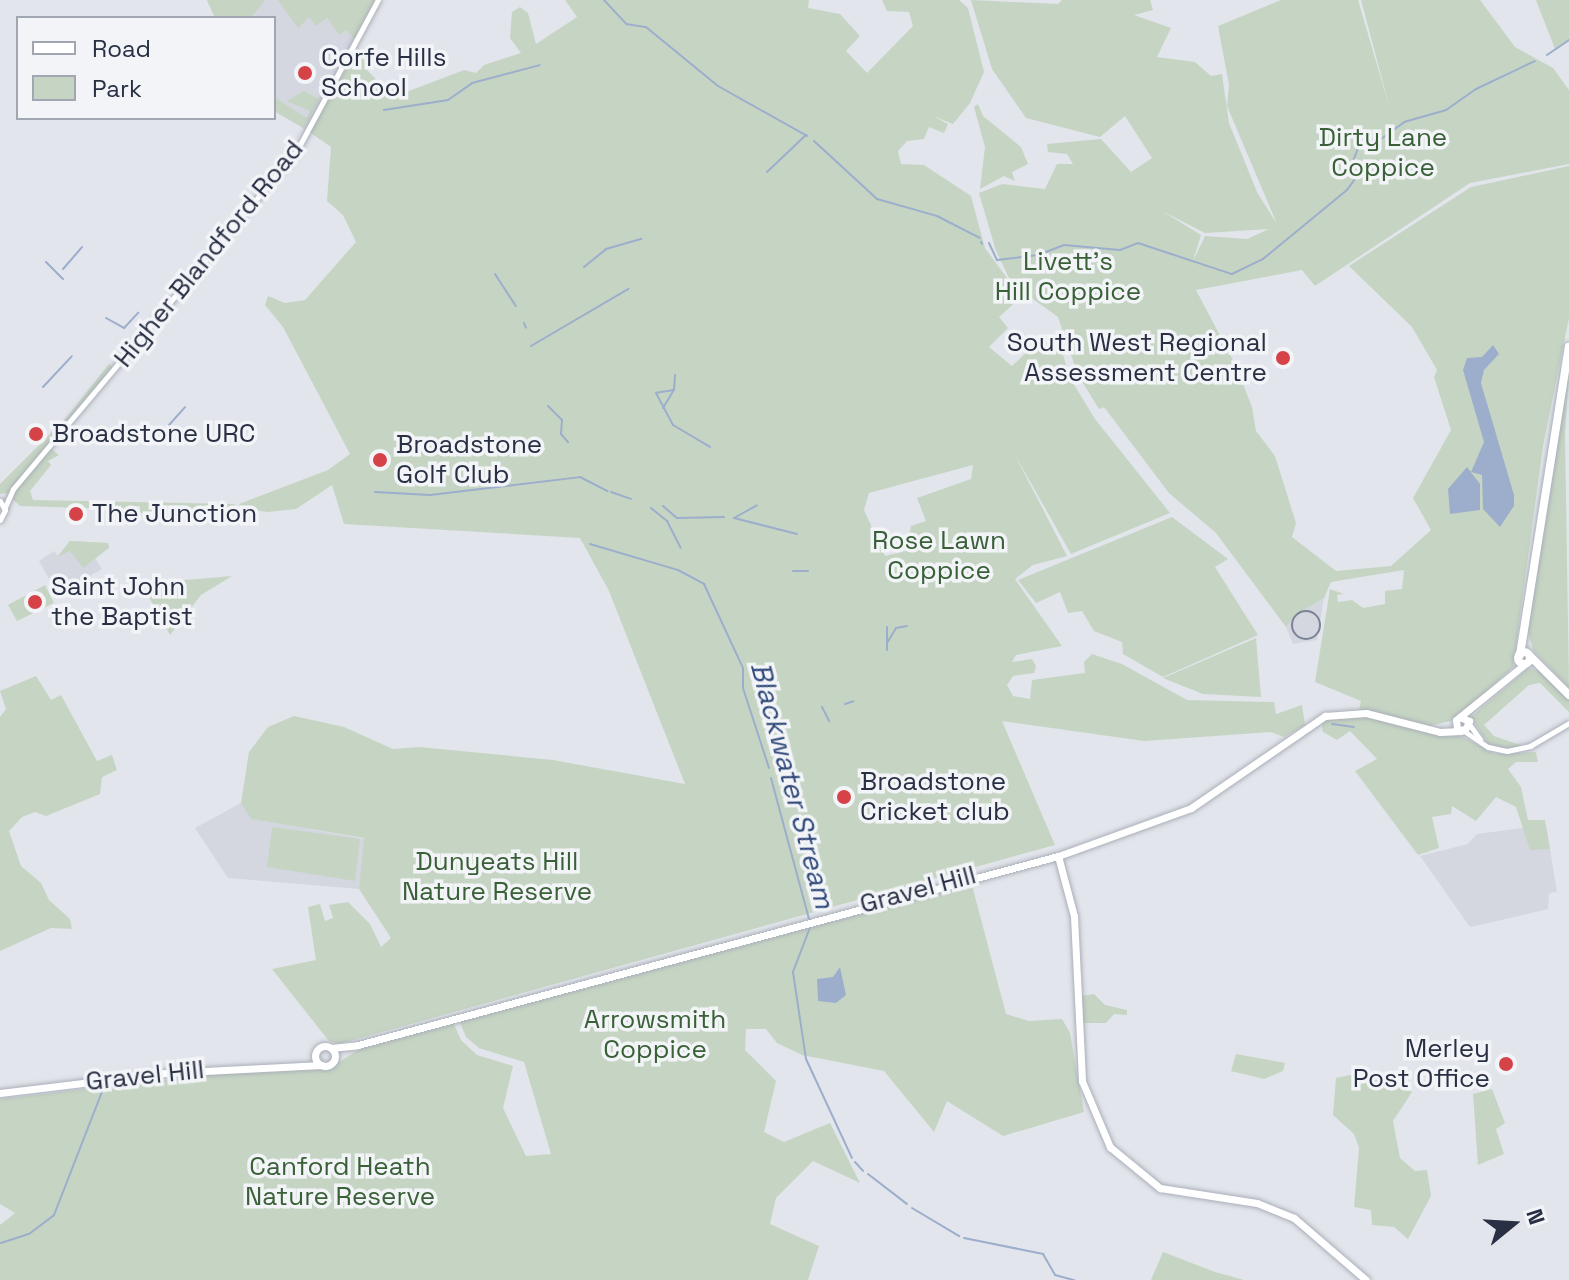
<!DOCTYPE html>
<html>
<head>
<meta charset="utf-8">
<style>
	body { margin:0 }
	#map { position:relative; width:1569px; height:1280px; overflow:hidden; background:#e2e5eb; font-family:"Space Grotesk",sans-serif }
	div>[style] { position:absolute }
	.built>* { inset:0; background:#d4d7e0 }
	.green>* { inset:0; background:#c6d5c3 }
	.water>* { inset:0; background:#9caecc }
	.stream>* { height:2px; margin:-1px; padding:0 1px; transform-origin:1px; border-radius:1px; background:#9caecc }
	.roads { filter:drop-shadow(0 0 2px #aaafb9) drop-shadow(0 0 2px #aaafb9) }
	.secondary>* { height:5px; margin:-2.5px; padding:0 2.5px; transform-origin:2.5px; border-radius:2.5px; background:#fff }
	.primary>* { height:7px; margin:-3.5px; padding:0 3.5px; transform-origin:3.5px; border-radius:3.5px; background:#fff }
	.primary>.ring { margin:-3.5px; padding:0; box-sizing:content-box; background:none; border:7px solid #fff; border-radius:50% }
	.highway>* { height:8px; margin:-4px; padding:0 4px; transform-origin:4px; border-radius:4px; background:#fff }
	.highway>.ring { margin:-4px; padding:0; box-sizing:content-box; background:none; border:8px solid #fff; border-radius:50% }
	.rail>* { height:2px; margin-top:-1px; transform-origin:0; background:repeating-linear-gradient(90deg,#7b8296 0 4px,transparent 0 12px) }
	.rail>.ring { margin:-1px; padding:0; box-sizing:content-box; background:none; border:2px solid #7b8296; border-radius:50% }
	.dots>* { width:22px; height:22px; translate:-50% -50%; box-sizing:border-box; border:4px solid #f2f4f8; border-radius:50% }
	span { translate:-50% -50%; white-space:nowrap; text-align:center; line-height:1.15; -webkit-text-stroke:7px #f2f4f8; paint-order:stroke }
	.poi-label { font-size:26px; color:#293044 }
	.left { translate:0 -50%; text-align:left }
	.right { translate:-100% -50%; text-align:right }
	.park-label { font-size:26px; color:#396036 }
	.street-label { font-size:26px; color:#293044 }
	.water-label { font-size:28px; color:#314a7a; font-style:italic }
	.legend { position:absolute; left:16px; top:16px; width:260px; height:104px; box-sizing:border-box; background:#f2f4f8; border:2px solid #a2a6b0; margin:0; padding:10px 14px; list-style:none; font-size:24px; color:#293044 }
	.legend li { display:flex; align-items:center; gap:16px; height:40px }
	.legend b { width:40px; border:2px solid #a2a6b0 }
	.north { position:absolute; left:1473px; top:1184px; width:80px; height:80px; -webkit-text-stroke:6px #f2f4f8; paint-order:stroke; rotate:72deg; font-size:22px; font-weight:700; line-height:32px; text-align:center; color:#293044 }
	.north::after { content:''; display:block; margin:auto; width:28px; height:36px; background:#293044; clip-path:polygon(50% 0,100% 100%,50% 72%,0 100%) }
</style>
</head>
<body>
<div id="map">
	<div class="built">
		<div style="clip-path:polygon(207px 0,342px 0,362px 28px,306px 130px,274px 111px,274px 18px,215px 18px)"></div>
		<div style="clip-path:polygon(70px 541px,108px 543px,109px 548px,94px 556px,102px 569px,58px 595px,39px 561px,54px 551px,58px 556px)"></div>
		<div style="clip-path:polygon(1324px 598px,1317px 640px,1293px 644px,1286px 627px,1297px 614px)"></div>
		<div style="clip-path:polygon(241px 803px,252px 819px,366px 839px,359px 889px,228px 878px,195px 828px)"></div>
		<div style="clip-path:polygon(1546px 825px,1557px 892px,1549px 893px,1548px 909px,1510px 918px,1470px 927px,1420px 856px,1468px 844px,1477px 834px)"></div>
	</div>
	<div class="green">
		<div style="clip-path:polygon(207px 0,265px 0,251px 18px,215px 18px)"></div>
		<div style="clip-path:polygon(278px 0,375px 0,355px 40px,346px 30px,339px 35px,327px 18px,316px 26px,309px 17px,298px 28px)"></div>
		<div style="clip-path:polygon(evenodd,565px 0,809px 0,808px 8px,840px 14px,860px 36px,846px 51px,867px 73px,913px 26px,909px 12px,887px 11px,882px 0,959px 0,968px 8px,984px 72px,970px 103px,953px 124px,933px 116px,948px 124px,944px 133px,929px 127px,924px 139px,907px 141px,898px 151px,901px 164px,924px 165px,971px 196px,985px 248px,1021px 297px,999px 317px,1008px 328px,989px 347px,1012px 366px,1033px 346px,1058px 338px,1070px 378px,1095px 419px,1170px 513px,1071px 554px,1014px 453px,1067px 556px,1033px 565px,1015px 579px,1062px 646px,1016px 655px,1012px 662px,1032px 659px,1036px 666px,1034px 673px,1013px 676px,1007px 685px,1013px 696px,1030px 699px,1032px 680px,1085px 673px,1084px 662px,1092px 654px,1122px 664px,1187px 700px,1274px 702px,1276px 714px,1302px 705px,1305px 725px,1284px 737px,1271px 732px,1144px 741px,1002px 721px,1055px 845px,339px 1044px,329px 1041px,272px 969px,316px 960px,308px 907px,320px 904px,325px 921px,333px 918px,329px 905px,348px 902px,370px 924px,381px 947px,391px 938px,359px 889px,364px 838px,251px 819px,241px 803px,249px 752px,268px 727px,294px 716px,344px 727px,393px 749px,419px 747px,553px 760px,685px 784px,609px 591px,580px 538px,344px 524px,332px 485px,296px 509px,268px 512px,243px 509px,239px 504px,328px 470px,350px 454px,283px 327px,265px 305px,268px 296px,285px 303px,305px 300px,356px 242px,343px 215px,327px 201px,331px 147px,308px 131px,359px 48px,368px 71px,383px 86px,404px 93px,464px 70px,476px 73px,484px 65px,521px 53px,510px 38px,512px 12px,520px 7px,528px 13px,536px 44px,577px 17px,565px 0,973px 465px,971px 479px,917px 498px,926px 521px,911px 526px,906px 551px,885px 556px,864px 510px,869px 493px,973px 465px)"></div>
		<div style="clip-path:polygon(evenodd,971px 0,1058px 4px,1062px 0,1150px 0,1153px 10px,1134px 15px,1171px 28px,1157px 57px,1195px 62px,1211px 76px,1222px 74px,1229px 123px,1257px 192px,1277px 224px,1227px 106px,1229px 85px,1218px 26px,1281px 0,1358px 0,1390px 109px,1361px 0,1480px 0,1515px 47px,1553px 68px,1569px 90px,1569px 164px,1470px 183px,1315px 286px,1302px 270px,1196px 290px,1235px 364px,1252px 407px,1256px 431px,1275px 456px,1296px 523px,1292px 537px,1336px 571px,1391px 566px,1431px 530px,1413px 498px,1451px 430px,1434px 377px,1437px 370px,1412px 327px,1349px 266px,1471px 187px,1569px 166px,1569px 318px,1543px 446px,1513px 667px,1455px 720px,1429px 726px,1359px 710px,1361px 701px,1315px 682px,1330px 589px,1344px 594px,1337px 595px,1338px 602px,1352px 600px,1363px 608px,1385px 604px,1385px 591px,1402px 589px,1404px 570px,1331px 582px,1324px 598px,1297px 614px,1286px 627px,1216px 533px,1169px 493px,1104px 407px,1099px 409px,1078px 375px,1058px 317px,1012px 284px,996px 251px,979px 193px,1002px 184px,1045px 189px,1057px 164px,1073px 164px,1067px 154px,1048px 152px,1047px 144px,1101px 139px,1131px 172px,1152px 158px,1125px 116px,1100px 137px,1026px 118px,992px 69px,971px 0,1162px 211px,1205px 233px,1269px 229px,1247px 239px,1205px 236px,1193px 261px,1201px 235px,1162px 211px)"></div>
		<div style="clip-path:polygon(1536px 0,1569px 0,1569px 40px,1555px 49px)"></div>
		<div style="clip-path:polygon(304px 91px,319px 99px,304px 128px,274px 111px,274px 97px,307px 118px,310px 111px,287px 101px)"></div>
		<div style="clip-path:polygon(978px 104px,983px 116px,1021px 147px,1028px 164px,1012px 172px,1015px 181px,1004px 176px,980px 189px,985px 147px,974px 107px)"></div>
		<div style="clip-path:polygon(109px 364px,113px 367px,48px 446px,59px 455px,48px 461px,51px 465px,30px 491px,33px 500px,235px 504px,233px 512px,188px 514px,187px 508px,152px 507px,152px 514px,140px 513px,140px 506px,133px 506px,133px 513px,121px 512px,121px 505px,117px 509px,20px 506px,6px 493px,0 494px,0 484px,66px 418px)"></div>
		<div style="clip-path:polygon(1569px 370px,1565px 433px,1569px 688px,1533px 650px,1527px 628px)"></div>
		<div style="clip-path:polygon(1172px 517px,1228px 559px,1215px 567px,1258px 635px,1163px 677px,1123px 654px,1122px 642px,1094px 631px,1082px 611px,1068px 613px,1060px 592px,1036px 603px,1018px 580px)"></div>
		<div style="clip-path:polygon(70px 541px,108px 543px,109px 548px,83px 568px,70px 551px,57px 557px)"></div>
		<div style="clip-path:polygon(232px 576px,201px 595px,170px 635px,149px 597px,163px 582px)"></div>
		<div style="clip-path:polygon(45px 585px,54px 603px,17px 621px,8px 605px)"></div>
		<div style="clip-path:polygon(1256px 638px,1261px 697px,1203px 694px,1163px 678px)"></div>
		<div style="clip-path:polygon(1529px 668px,1542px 672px,1569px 700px,1569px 712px,1540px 683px,1529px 685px,1484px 725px,1494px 736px,1523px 746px,1505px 749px,1488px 744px,1471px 717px)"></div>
		<div style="clip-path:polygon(36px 676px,51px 700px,61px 695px,97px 761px,112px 755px,117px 770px,102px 777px,100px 794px,46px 816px,35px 812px,22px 817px,9px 831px,21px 866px,41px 883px,49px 900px,70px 919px,72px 929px,51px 928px,0 951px,0 717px,6px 709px,0 691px)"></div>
		<div style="clip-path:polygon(1367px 716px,1457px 734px,1495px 754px,1536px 752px,1538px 762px,1516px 762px,1508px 769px,1521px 787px,1528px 820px,1545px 820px,1550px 849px,1530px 850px,1516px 807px,1496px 797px,1476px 821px,1452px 806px,1451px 814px,1432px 817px,1439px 848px,1418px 855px,1355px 771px,1377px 759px,1350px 731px,1337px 740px,1323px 732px,1321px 720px)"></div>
		<div style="clip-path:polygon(272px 827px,360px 839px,355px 881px,267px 867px)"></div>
		<div style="clip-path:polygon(972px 885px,1006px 1014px,1029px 1021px,1062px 1019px,1070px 1033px,1084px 1112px,1003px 1136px,947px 1101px,934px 1132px,884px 1071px,802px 1055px,777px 1043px,766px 1029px,746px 1029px,745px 1050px,776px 1081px,764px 1132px,784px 1142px,830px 1123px,860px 1183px,813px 1161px,776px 1198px,770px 1224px,819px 1246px,808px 1280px,0 1280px,0 1225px,15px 1213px,0 1204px,0 1099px,278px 1067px,330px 1068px,361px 1048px,453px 1022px,461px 1040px,477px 1055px,513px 1066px,503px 1108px,526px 1156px,551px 1154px,524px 1062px,479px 1048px,466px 1037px,459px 1020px)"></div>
		<div style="clip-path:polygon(1094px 994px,1105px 1005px,1127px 1010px,1127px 1015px,1114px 1014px,1106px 1023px,1083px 1023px,1081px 996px)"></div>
		<div style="clip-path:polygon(1236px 1054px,1285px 1063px,1283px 1071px,1264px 1079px,1231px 1071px)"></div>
		<div style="clip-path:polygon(1365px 1072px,1394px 1077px,1412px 1092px,1393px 1121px,1400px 1158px,1415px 1171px,1427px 1170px,1431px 1196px,1408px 1239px,1394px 1227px,1372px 1225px,1371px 1210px,1354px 1207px,1359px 1148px,1354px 1134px,1333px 1115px,1336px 1078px)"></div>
		<div style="clip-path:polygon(1492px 1089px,1505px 1123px,1496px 1129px,1504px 1154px,1478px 1165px,1473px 1094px)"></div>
		<div style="clip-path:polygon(1163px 1252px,1215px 1272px,1244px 1280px,1151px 1280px)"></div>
	</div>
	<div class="water">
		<div style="clip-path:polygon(1493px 345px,1499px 354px,1484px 370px,1481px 383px,1514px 495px,1514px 506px,1500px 527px,1483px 509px,1482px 475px,1471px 472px,1484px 442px,1463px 370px,1467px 358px,1482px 357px)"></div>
		<div style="clip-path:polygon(1467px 467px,1480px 484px,1480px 510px,1450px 514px,1448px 489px)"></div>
		<div style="clip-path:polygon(840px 967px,846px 995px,836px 1003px,818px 1001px,817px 979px,833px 977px)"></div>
	</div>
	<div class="stream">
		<div style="left:604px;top:0;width:33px;rotate:47deg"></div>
		<div style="left:626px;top:24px;width:20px;rotate:9deg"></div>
		<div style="left:646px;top:27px;width:93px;rotate:39.3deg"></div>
		<div style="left:718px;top:86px;width:102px;rotate:29.3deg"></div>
		<div style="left:1547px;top:55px;width:27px;rotate:-34deg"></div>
		<div style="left:384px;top:110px;width:65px;rotate:-8.9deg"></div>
		<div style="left:448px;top:100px;width:29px;rotate:-35deg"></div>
		<div style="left:472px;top:83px;width:70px;rotate:-14.8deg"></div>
		<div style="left:814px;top:141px;width:86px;rotate:42.6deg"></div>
		<div style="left:877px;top:199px;width:62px;rotate:15.8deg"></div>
		<div style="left:937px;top:216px;width:48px;rotate:27.1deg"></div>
		<div style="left:767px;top:172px;width:54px;rotate:-43.5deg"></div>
		<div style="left:981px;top:242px;width:2px;rotate:63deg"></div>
		<div style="left:989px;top:243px;width:19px;rotate:65deg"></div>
		<div style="left:997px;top:260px;width:41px;rotate:-7deg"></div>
		<div style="left:1038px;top:255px;width:28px;rotate:-21deg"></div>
		<div style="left:1064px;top:245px;width:56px;rotate:5.1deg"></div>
		<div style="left:1120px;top:250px;width:19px;rotate:-21deg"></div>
		<div style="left:1138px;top:243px;width:99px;rotate:18.3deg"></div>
		<div style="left:1232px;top:274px;width:34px;rotate:-26deg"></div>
		<div style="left:1263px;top:259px;width:109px;rotate:-39.4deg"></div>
		<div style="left:1347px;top:190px;width:14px;rotate:-54deg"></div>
		<div style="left:1355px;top:179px;width:11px;rotate:-117deg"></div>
		<div style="left:1350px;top:169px;width:31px;rotate:-69deg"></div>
		<div style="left:1361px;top:140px;width:20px;rotate:-3deg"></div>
		<div style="left:1381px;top:139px;width:29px;rotate:-36deg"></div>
		<div style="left:1404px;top:122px;width:44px;rotate:-15.9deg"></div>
		<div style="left:1446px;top:110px;width:37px;rotate:-35deg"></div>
		<div style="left:1476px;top:89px;width:65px;rotate:-25.4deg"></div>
		<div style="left:46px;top:262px;width:24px;rotate:45deg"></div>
		<div style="left:584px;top:267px;width:28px;rotate:-39deg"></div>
		<div style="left:606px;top:249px;width:37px;rotate:-16deg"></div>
		<div style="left:63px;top:269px;width:29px;rotate:-49deg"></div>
		<div style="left:495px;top:274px;width:38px;rotate:57deg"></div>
		<div style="left:106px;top:318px;width:21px;rotate:29deg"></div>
		<div style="left:124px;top:328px;width:21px;rotate:-47deg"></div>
		<div style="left:524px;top:323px;width:5px;rotate:68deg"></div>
		<div style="left:531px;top:346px;width:113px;rotate:-30.4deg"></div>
		<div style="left:43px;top:387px;width:42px;rotate:-46.9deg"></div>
		<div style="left:674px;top:390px;width:18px;rotate:171deg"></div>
		<div style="left:656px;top:393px;width:36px;rotate:62deg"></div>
		<div style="left:673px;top:425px;width:43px;rotate:30.7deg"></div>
		<div style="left:548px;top:406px;width:20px;rotate:45deg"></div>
		<div style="left:562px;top:420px;width:14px;rotate:94deg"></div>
		<div style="left:561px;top:434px;width:11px;rotate:49deg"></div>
		<div style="left:663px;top:408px;width:21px;rotate:-59deg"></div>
		<div style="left:674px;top:390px;width:15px;rotate:-86deg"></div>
		<div style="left:169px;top:425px;width:24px;rotate:-48deg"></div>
		<div style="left:375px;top:492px;width:55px;rotate:3.1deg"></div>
		<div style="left:430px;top:495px;width:151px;rotate:-6.8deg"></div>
		<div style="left:580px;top:477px;width:31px;rotate:27deg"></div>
		<div style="left:611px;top:492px;width:21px;rotate:19deg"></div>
		<div style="left:663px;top:506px;width:18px;rotate:41deg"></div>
		<div style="left:677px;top:518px;width:47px;rotate:-1.2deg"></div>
		<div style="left:651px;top:508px;width:21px;rotate:39deg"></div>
		<div style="left:667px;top:521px;width:30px;rotate:63deg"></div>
		<div style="left:734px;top:518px;width:65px;rotate:14.3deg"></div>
		<div style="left:734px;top:518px;width:26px;rotate:-29deg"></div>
		<div style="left:590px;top:544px;width:92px;rotate:16.5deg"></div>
		<div style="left:678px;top:570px;width:30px;rotate:28deg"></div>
		<div style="left:704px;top:584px;width:93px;rotate:65.1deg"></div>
		<div style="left:743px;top:668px;width:20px;rotate:90deg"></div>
		<div style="left:743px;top:688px;width:84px;rotate:72deg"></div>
		<div style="left:793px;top:571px;width:15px"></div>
		<div style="left:887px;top:643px;width:17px;rotate:-59deg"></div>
		<div style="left:896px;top:628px;width:11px;rotate:-10deg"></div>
		<div style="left:887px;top:650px;width:23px;rotate:-90deg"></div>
		<div style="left:845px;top:704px;width:9px;rotate:-18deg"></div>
		<div style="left:822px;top:707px;width:16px;rotate:63deg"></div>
		<div style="left:1332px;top:724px;width:22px;rotate:8deg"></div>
		<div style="left:771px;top:778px;width:146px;rotate:74.9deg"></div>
		<div style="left:811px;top:925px;width:50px;rotate:111deg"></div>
		<div style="left:793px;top:972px;width:88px;rotate:81.5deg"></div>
		<div style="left:806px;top:1059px;width:109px;rotate:65.1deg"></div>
		<div style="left:855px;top:1162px;width:12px;rotate:48deg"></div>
		<div style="left:868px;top:1174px;width:49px;rotate:37.6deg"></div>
		<div style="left:912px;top:1208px;width:55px;rotate:30.8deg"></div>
		<div style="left:964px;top:1238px;width:81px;rotate:11.4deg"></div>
		<div style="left:1043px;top:1254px;width:24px;rotate:60deg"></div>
		<div style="left:1055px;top:1275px;width:20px;rotate:15deg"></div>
		<div style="left:1px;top:1243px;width:29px;rotate:-18deg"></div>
		<div style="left:29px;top:1234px;width:31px;rotate:-37deg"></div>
		<div style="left:54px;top:1215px;width:135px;rotate:-68.7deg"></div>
		<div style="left:103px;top:1089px;width:19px;rotate:-12deg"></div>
	</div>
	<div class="roads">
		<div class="secondary">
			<div style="left:0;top:501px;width:10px;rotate:61deg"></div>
			<div style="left:5px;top:510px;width:11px;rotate:117deg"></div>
			<div style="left:5px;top:507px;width:20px;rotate:-66deg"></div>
			<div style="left:13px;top:489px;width:440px;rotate:-50deg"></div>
			<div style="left:296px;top:152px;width:173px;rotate:-61.7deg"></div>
			<div style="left:1469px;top:724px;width:19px;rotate:54deg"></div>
			<div style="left:1464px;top:731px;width:29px;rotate:34deg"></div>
			<div style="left:1488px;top:747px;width:19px;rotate:12deg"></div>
			<div style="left:1507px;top:751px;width:24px;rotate:-12deg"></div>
			<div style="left:1530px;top:746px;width:45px;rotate:-30.5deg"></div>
		</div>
		<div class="primary">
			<div style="left:1460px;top:717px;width:10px;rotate:24deg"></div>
			<div style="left:1469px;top:721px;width:10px;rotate:114deg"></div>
			<div style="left:1465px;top:730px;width:8px;rotate:-173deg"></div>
			<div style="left:1457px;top:729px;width:9px;rotate:-96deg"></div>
			<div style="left:1456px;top:720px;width:89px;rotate:-39.1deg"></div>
			<div style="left:1058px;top:856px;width:62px;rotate:75.1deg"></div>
			<div style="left:1074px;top:916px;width:165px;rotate:87.2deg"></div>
			<div style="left:1082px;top:1081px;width:72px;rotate:67deg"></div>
			<div style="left:1110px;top:1147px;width:65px;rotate:39.4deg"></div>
			<div style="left:1160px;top:1188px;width:98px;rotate:8.8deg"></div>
			<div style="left:1257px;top:1203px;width:40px;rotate:22deg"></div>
			<div style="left:1294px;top:1218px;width:95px;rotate:40.7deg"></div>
			<div class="ring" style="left:315px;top:1046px;width:13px;height:13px"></div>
			<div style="left:331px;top:1048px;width:27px;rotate:-6deg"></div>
			<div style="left:358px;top:1045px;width:725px;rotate:-15.11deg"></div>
			<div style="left:1058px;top:856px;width:141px;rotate:-19.8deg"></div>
			<div style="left:1191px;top:808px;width:163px;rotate:-34.5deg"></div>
			<div style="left:1325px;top:716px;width:41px;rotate:-4.2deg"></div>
			<div style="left:1366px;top:713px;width:76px;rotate:14.4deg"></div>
			<div style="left:1440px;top:732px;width:21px;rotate:-3deg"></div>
			<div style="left:0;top:1093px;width:167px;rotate:-6.9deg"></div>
			<div style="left:166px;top:1073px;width:156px;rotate:-2.9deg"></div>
		</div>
		<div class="highway">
			<div class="ring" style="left:1518px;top:652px;width:4px;height:4px"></div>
			<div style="left:1520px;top:655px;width:312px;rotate:-81deg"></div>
			<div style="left:1530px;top:656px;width:55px;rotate:45deg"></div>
		</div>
	</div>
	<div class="rail">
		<div class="ring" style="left:1292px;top:611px;width:26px;height:26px"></div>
	</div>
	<div class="dots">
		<div style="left:305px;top:73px;background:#d54349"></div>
		<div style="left:1283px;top:358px;background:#d54349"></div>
		<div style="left:36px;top:434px;background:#d54349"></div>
		<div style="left:380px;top:460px;background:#d54349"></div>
		<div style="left:76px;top:514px;background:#d54349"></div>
		<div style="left:35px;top:602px;background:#d54349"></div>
		<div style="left:844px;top:797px;background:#d54349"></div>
		<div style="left:1506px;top:1064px;background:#d54349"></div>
	</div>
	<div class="poi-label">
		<span class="left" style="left:321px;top:73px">Corfe Hills<br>School</span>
		<span class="right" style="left:1267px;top:358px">South West Regional<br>Assessment Centre</span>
		<span class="left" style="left:52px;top:434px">Broadstone URC</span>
		<span class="left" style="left:396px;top:460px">Broadstone<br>Golf Club</span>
		<span class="left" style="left:92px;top:514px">The Junction</span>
		<span class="left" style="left:51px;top:602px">Saint John<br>the Baptist</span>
		<span class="left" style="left:860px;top:797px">Broadstone<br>Cricket club</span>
		<span class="right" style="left:1490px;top:1064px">Merley<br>Post Office</span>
	</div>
	<div class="park-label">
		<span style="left:1383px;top:153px">Dirty Lane<br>Coppice</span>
		<span style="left:1068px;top:277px">Livett's<br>Hill Coppice</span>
		<span style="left:939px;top:556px">Rose Lawn<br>Coppice</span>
		<span style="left:497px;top:877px">Dunyeats Hill<br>Nature Reserve</span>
		<span style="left:655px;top:1035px">Arrowsmith<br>Coppice</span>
		<span style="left:340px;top:1182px">Canford Heath<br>Nature Reserve</span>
	</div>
	<div class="street-label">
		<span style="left:209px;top:254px;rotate:-51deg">Higher Blandford Road</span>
		<span style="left:918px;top:890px;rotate:-15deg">Gravel Hill</span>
		<span style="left:145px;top:1076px;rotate:-6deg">Gravel Hill</span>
	</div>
	<div class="water-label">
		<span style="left:793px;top:785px;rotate:75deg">Blackwater Stream</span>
	</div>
	<ul class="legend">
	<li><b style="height:10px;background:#fff"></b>Road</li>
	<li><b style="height:22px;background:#c6d5c3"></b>Park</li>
	</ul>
	<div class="north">N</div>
</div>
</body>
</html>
